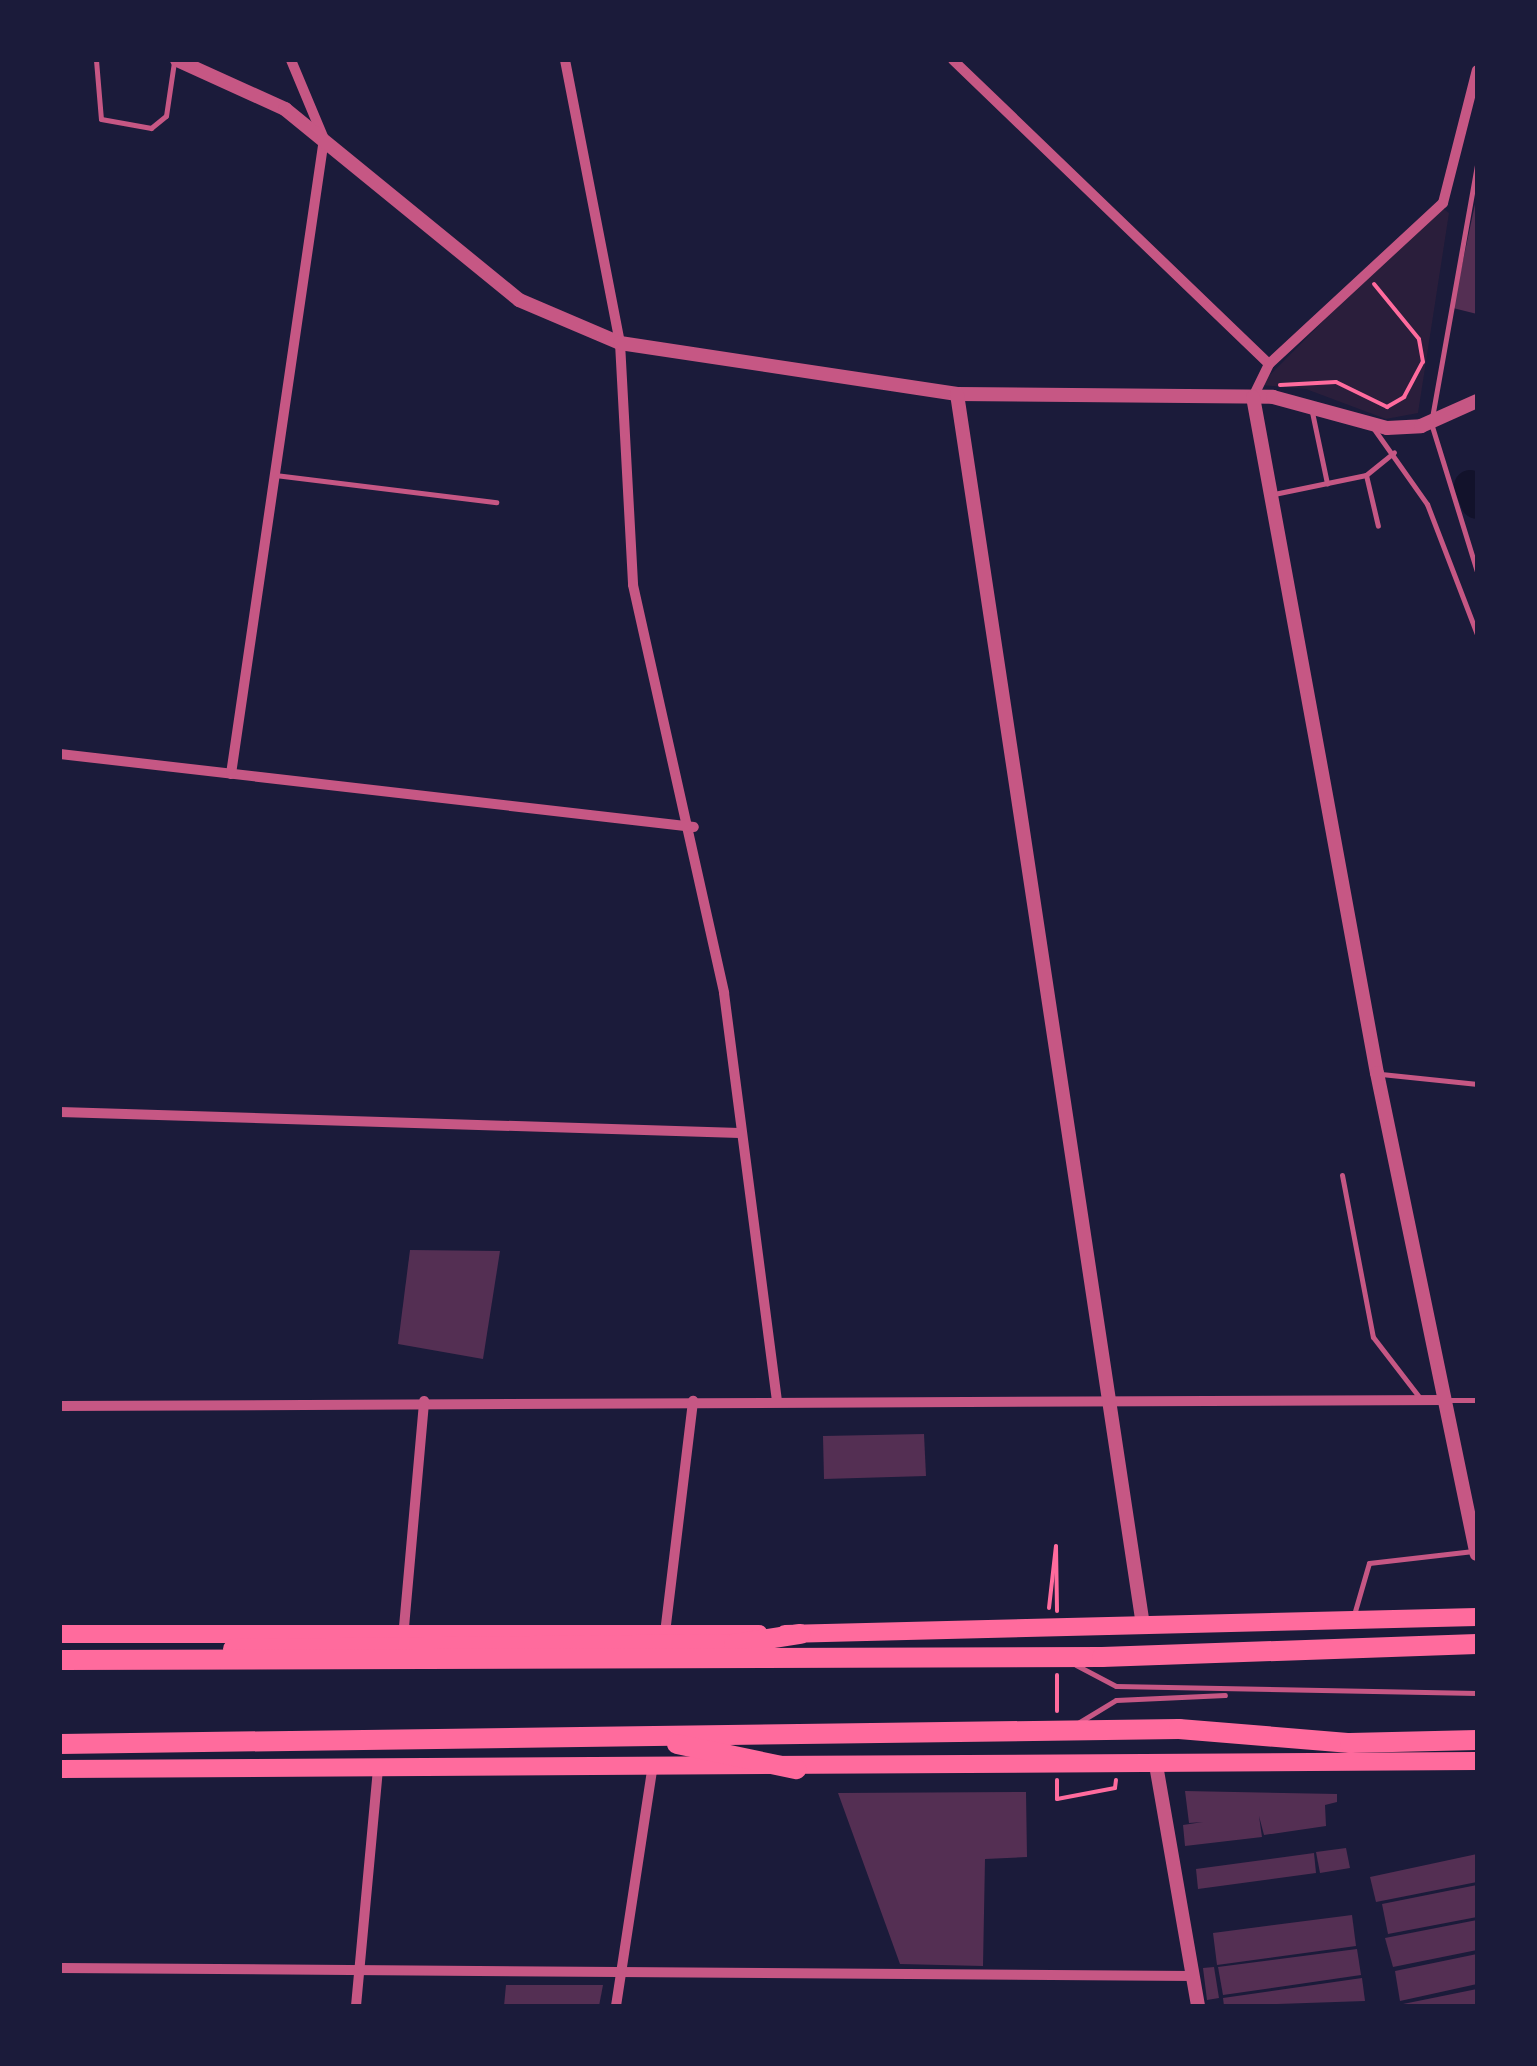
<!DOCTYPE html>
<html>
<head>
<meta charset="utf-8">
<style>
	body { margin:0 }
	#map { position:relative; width:1537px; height:2066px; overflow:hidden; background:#1b1b3a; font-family:Lato,sans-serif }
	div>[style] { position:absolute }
	.green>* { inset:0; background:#2a1e3b }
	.river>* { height:32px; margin:-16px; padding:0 16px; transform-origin:16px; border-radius:16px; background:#12122b }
	.building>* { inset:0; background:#542f53 }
	.path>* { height:4px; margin:-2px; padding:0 2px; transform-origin:2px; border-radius:2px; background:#ff6b9d }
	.service>* { height:5px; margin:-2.5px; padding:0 2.5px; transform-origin:2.5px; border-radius:2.5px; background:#c65784 }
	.minor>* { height:10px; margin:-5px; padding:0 5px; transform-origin:5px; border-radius:5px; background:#c65784 }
	.tertiary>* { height:14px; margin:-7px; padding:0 7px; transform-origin:7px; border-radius:7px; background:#c65784 }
	.trunk>* { height:18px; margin:-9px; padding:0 9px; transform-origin:9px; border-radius:9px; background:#ff6b9d }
	.motorway>* { height:20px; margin:-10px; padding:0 10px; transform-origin:10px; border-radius:10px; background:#ff6b9d }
	span { translate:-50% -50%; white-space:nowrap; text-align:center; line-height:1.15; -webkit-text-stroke:8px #1b1b3a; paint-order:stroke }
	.frame { position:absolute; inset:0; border:62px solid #1b1b3a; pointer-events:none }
</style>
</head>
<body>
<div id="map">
	<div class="green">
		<div style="clip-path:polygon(1438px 205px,1449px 213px,1418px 413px,1386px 419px,1306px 389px,1260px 385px)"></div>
	</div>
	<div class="river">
		<div style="left:1470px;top:486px;width:18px;rotate:68deg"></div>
	</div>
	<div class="building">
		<div style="clip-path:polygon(1475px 204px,1477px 205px,1477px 314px,1453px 308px)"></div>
		<div style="clip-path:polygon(410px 1250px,500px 1251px,483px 1359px,398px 1344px)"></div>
		<div style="clip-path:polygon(924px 1434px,926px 1476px,824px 1479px,823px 1436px)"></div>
		<div style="clip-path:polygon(1185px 1791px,1337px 1794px,1337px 1802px,1325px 1805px,1326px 1826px,1264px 1835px,1259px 1816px,1262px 1837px,1185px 1846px,1183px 1825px,1203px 1822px,1189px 1823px)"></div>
		<div style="clip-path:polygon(1026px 1792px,1027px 1857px,985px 1859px,983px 1966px,900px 1964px,838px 1793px)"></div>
		<div style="clip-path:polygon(1346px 1848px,1350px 1868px,1320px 1873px,1316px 1852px)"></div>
		<div style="clip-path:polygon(1314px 1853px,1316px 1873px,1198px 1889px,1196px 1869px)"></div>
		<div style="clip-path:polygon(1477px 1854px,1477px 1882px,1376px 1902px,1370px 1877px)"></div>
		<div style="clip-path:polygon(1477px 1885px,1477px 1917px,1388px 1934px,1382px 1904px)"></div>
		<div style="clip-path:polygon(1352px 1915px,1356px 1946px,1217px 1965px,1213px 1933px)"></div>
		<div style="clip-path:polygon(1477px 1920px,1477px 1950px,1393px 1967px,1385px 1938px)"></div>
		<div style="clip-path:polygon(1357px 1949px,1361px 1975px,1223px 1995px,1218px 1967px)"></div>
		<div style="clip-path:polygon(1477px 1954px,1477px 1984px,1400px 2001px,1395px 1971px)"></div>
		<div style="clip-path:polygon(1214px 1967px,1219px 1998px,1207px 2000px,1203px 1968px)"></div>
		<div style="clip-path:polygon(1362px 1978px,1365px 2001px,1224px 2006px,1223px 1998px)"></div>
		<div style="clip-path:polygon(506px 1985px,603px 1985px,599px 2006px,504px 2006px)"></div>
		<div style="clip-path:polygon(1477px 1989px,1477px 2006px,1403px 2006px,1403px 2004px)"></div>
	</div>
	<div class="path">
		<div style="left:1280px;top:385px;width:56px;rotate:-3.1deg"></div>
		<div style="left:1336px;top:382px;width:57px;rotate:26.1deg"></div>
		<div style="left:1387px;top:407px;width:20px;rotate:-30deg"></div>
		<div style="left:1404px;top:397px;width:40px;rotate:-62deg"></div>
		<div style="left:1423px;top:362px;width:23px;rotate:-100deg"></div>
		<div style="left:1419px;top:339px;width:71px;rotate:-129.3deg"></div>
		<div style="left:1056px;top:1546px;width:65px;rotate:89.1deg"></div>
		<div style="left:1049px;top:1608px;width:62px;rotate:-83.6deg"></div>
		<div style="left:1057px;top:1675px;width:36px;rotate:90deg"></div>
		<div style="left:1057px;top:1780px;width:19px;rotate:90deg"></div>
		<div style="left:1057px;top:1799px;width:59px;rotate:-10.7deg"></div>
		<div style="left:1115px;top:1788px;width:8px;rotate:-83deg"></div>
	</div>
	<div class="service">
		<div style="left:96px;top:60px;width:59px;rotate:85.2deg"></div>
		<div style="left:101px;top:119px;width:51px;rotate:10.2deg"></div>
		<div style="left:151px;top:128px;width:19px;rotate:-39deg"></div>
		<div style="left:166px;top:116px;width:55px;rotate:-81.6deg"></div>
		<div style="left:1477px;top:165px;width:262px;rotate:100.1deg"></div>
		<div style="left:1431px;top:423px;width:156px;rotate:72.8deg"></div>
		<div style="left:1477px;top:359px;width:91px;rotate:90deg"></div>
		<div style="left:1312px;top:412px;width:73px;rotate:78.1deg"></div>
		<div style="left:1374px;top:429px;width:92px;rotate:54.8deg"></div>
		<div style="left:1427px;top:504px;width:139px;rotate:69deg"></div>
		<div style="left:275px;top:475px;width:223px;rotate:7deg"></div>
		<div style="left:1366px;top:475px;width:36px;rotate:-39deg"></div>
		<div style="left:1274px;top:494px;width:94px;rotate:-11.7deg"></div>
		<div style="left:1366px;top:475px;width:52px;rotate:76.8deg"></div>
		<div style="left:1381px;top:1074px;width:97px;rotate:5.9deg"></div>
		<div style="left:1342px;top:1175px;width:165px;rotate:79.2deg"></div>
		<div style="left:1373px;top:1337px;width:77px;rotate:52.4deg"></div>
		<div style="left:1450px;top:1400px;width:27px"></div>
		<div style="left:1353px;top:1618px;width:57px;rotate:-73.8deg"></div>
		<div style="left:1369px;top:1563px;width:105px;rotate:-6.6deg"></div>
		<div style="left:1076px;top:1665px;width:45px;rotate:27.7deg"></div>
		<div style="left:1116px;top:1686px;width:361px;rotate:1.1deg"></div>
		<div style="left:1078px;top:1723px;width:44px;rotate:-31.2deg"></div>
		<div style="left:1116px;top:1700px;width:109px;rotate:-2.6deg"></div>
	</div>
	<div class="minor">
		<div style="left:565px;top:60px;width:288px;rotate:79deg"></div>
		<div style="left:620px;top:343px;width:242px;rotate:86.9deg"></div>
		<div style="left:633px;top:585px;width:418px;rotate:77.4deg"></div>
		<div style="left:724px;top:993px;width:412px;rotate:82.6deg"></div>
		<div style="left:953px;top:60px;width:438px;rotate:43.9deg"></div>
		<div style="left:1253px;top:397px;width:37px;rotate:-64deg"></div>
		<div style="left:1269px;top:364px;width:237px;rotate:-42.8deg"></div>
		<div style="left:1443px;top:203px;width:137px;rotate:-75.7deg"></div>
		<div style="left:60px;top:754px;width:638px;rotate:6.57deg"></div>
		<div style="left:231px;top:774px;width:642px;rotate:-81.67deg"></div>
		<div style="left:324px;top:139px;width:86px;rotate:-112.7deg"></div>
		<div style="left:60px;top:1112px;width:680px;rotate:1.77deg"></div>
		<div style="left:60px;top:1406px;width:1385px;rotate:-0.25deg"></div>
		<div style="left:404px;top:1627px;width:227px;rotate:-84.9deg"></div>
		<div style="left:665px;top:1633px;width:234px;rotate:-83.1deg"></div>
		<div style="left:60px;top:1968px;width:1134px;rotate:0.4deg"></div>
		<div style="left:356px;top:2006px;width:239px;rotate:-84.7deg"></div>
		<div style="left:616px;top:2006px;width:239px;rotate:-81.3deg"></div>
	</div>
	<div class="tertiary">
		<div style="left:177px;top:60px;width:119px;rotate:24.4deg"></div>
		<div style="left:285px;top:109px;width:302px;rotate:39.2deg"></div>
		<div style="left:519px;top:300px;width:110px;rotate:23.1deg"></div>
		<div style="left:620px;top:343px;width:341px;rotate:8.6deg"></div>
		<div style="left:957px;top:394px;width:316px;rotate:0.5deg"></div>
		<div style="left:1273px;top:397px;width:118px;rotate:15.2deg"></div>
		<div style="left:1387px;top:428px;width:34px;rotate:-3deg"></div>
		<div style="left:1421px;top:426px;width:61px;rotate:-24.1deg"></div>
		<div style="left:957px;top:394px;width:1246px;rotate:81.41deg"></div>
		<div style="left:1253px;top:397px;width:687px;rotate:79.61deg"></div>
		<div style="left:1377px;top:1073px;width:491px;rotate:78.3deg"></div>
		<div style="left:1156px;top:1765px;width:245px;rotate:80.1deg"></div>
	</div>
	<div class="trunk">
		<div style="left:60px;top:1634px;width:699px"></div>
		<div style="left:785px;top:1634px;width:692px;rotate:-1.41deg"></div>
		<div style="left:60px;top:1769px;width:1417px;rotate:-0.32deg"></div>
	</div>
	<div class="motorway">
		<div style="left:233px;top:1649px;width:501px;rotate:-0.57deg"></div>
		<div style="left:734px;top:1644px;width:67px;rotate:-8.6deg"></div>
		<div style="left:60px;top:1660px;width:1042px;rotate:-0.16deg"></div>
		<div style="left:1102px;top:1657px;width:375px;rotate:-2deg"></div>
		<div style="left:60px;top:1744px;width:1119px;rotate:-0.77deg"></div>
		<div style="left:1179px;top:1729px;width:172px;rotate:4.7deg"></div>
		<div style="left:1350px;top:1743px;width:127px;rotate:-1.4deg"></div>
		<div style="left:677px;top:1744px;width:122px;rotate:11.9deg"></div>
	</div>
	<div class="frame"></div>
</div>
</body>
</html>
